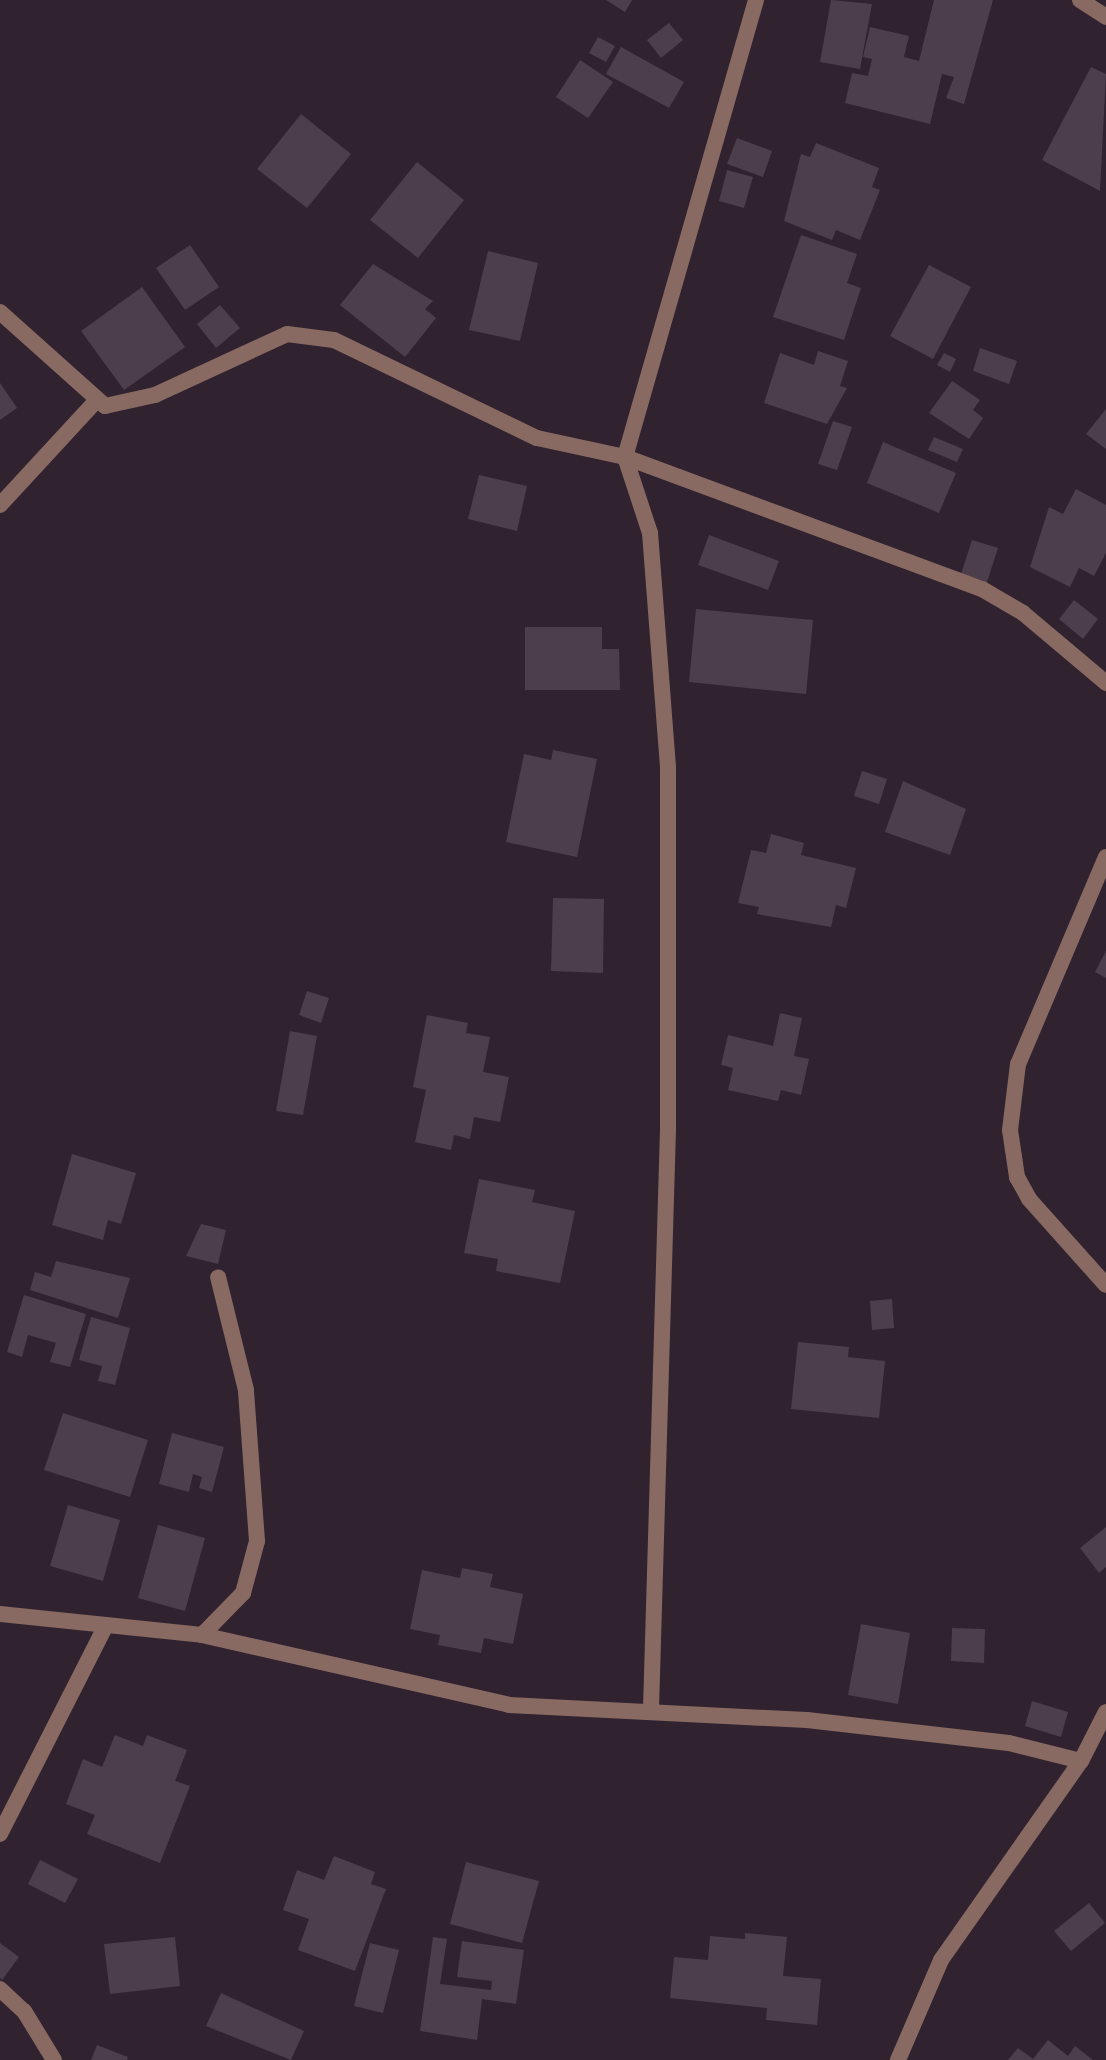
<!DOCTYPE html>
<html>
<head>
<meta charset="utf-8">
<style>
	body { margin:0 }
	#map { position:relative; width:1106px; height:2060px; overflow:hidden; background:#30222f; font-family:"Asap Condensed",sans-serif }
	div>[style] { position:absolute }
	.building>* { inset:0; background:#4d3e4c }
	.street>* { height:16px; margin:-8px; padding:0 8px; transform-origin:8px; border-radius:8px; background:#886a63 }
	span { translate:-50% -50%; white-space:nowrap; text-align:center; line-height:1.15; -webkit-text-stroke:6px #30222f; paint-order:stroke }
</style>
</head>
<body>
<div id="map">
	<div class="building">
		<div style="clip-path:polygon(606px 0,632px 0,625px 12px)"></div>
		<div style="clip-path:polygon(831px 0,872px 4px,860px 69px,820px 62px)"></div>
		<div style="clip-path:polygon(934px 0,993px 0,964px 104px,946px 98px,954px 77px,942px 74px,930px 124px,845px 103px,852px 73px,868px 76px,872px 59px,863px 57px,870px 27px,909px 36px,904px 57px,919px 61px)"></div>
		<div style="clip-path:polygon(669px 23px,683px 40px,661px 58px,647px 40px)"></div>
		<div style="clip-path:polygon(598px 37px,615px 46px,606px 62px,589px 53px)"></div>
		<div style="clip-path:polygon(621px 47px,684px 82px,669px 108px,606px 74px)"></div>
		<div style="clip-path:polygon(580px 60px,613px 82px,588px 118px,556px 97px)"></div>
		<div style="clip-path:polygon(1091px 67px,1106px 74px,1100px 191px,1042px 160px)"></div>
		<div style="clip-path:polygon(301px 114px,351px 154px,307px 208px,257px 169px)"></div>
		<div style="clip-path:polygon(737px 138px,772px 151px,763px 177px,727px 164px)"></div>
		<div style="clip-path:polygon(816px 143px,879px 168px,872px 187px,880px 190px,860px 240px,836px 230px,832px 240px,784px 221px,801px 154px,810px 157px)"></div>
		<div style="clip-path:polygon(417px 162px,464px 200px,418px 258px,370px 220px)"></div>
		<div style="clip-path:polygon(727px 170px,753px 177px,744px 208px,719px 201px)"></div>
		<div style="clip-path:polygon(801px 235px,857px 254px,847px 283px,861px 288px,844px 340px,773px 317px)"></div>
		<div style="clip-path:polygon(190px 245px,219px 287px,185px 310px,156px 268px)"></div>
		<div style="clip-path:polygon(488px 251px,538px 263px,520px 341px,469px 330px)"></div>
		<div style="clip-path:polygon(373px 264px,433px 301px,425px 309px,436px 318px,405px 357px,340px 305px)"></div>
		<div style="clip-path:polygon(929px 265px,971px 287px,933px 359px,890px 336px)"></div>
		<div style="clip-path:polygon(142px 287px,185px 347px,124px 390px,81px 331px)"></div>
		<div style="clip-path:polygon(220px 305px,240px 328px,216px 348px,197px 324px)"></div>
		<div style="clip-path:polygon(980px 348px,1017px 361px,1009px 384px,973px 371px)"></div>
		<div style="clip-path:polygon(818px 351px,848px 361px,840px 386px,847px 388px,827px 424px,764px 403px,780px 353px,814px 365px)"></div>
		<div style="clip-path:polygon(944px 353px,956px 359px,950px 372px,937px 365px)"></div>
		<div style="clip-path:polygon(952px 381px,980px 400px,973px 410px,983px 418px,969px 439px,929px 413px)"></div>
		<div style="clip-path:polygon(0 383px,17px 408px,0 420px)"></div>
		<div style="clip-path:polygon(1106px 409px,1106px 449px,1086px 434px)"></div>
		<div style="clip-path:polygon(833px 421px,852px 427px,837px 470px,818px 464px)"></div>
		<div style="clip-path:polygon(934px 437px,963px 449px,957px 462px,928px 450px)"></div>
		<div style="clip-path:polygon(883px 442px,956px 473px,939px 513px,867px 483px)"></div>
		<div style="clip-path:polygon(479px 475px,527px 486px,517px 531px,468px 519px)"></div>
		<div style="clip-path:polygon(1076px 489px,1106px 505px,1106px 553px,1094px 576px,1079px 568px,1070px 587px,1030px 567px,1049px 507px,1063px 514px)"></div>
		<div style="clip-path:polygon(709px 535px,779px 561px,768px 590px,698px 565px)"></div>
		<div style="clip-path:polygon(972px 540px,998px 548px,987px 582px,961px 574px)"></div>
		<div style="clip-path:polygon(1074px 600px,1098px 619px,1083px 639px,1059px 619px)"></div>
		<div style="clip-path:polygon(696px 609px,813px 620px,806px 694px,689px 682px)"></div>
		<div style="clip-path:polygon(525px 627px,602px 627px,602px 649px,619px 649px,620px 690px,525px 690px)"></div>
		<div style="clip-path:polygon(553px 750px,597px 759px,577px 857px,506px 842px,524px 754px,551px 760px)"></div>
		<div style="clip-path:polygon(862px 771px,887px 779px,879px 804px,854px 796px)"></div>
		<div style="clip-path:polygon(903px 781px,966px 809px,950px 855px,885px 832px)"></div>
		<div style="clip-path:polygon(771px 834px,804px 843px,801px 855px,856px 868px,846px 908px,836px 905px,831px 927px,757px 914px,759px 907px,738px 903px,751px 850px,766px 853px)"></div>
		<div style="clip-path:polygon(553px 898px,604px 899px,603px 973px,551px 971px)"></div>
		<div style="clip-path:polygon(1106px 951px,1106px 978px,1095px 972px)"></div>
		<div style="clip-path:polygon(307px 991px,329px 998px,321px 1023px,299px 1015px)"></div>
		<div style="clip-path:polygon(780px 1013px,802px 1018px,794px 1056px,809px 1059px,801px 1095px,781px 1090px,778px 1101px,728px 1090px,733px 1068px,721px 1065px,728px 1035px,773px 1046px)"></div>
		<div style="clip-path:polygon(427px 1015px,468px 1023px,466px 1033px,490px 1037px,483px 1072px,509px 1077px,500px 1122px,474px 1117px,470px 1139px,454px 1135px,451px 1150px,415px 1142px,426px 1090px,413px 1087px)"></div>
		<div style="clip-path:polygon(290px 1031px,317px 1036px,303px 1115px,276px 1111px)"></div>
		<div style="clip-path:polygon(72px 1154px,136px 1173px,121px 1224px,108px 1220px,103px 1240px,52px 1225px)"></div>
		<div style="clip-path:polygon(479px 1179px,535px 1190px,532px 1202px,575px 1211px,560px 1283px,496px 1271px,498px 1259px,464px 1253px)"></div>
		<div style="clip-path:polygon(201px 1224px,226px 1230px,218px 1264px,186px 1256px)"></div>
		<div style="clip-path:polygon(56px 1261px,130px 1278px,118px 1318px,30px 1290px,35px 1272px,51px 1277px)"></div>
		<div style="clip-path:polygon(24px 1295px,86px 1314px,70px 1367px,50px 1362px,56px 1343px,28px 1335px,22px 1357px,7px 1352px)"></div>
		<div style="clip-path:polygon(892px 1299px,894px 1328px,872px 1330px,870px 1301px)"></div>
		<div style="clip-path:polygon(91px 1317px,130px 1328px,115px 1385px,98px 1381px,102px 1366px,79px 1360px)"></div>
		<div style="clip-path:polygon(798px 1342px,849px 1347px,848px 1357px,885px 1361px,879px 1418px,791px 1409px)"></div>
		<div style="clip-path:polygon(63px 1413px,148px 1440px,130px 1497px,44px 1470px)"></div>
		<div style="clip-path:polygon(172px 1433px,224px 1447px,212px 1492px,199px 1488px,202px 1477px,193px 1474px,189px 1492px,159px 1484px)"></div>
		<div style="clip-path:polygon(68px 1505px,120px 1520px,103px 1581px,50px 1566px)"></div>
		<div style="clip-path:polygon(158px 1525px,205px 1538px,185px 1611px,138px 1598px)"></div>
		<div style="clip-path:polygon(1106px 1527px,1106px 1567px,1099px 1573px,1080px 1548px)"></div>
		<div style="clip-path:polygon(462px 1568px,493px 1574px,490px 1587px,523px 1594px,513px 1644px,484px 1638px,481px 1653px,438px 1645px,440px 1635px,410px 1629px,422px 1570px,460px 1578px)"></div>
		<div style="clip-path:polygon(861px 1624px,910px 1633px,898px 1704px,848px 1695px)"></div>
		<div style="clip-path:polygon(952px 1628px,985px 1629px,984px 1663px,951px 1661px)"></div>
		<div style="clip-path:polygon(1032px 1701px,1068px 1712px,1061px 1737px,1025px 1726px)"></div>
		<div style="clip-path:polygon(115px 1735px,143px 1746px,147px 1735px,187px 1750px,175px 1781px,190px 1786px,160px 1863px,87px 1834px,95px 1815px,66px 1804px,83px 1759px,102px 1767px)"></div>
		<div style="clip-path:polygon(334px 1856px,375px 1872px,371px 1884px,386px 1889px,355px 1971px,298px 1950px,309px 1919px,283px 1910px,297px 1870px,324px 1880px)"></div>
		<div style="clip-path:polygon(40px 1860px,78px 1879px,65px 1903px,28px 1884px)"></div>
		<div style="clip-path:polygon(466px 1862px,539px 1881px,522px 1943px,450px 1924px)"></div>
		<div style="clip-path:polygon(1089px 1903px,1105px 1923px,1071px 1951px,1054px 1931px)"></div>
		<div style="clip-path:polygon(745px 1933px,787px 1937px,783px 1976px,821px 1979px,817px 2025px,766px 2020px,767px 2008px,670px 1998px,674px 1957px,708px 1960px,710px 1936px,745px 1939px)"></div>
		<div style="clip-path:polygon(175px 1937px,180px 1986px,110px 1994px,104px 1944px)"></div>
		<div style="clip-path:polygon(433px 1937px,447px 1939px,440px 1984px,491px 1990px,492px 1981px,457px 1977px,462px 1941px,524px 1950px,516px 2004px,482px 1999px,477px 2040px,420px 2031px)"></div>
		<div style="clip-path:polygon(0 1943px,19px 1957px,2px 1980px,0 1978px)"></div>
		<div style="clip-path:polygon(370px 1943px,399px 1950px,383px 2013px,354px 2006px)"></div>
		<div style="clip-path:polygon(221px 1993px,304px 2031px,291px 2060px,206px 2026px)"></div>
		<div style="clip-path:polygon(1048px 2040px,1068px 2056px,1075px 2046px,1093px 2060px,1008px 2060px,1018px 2048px,1033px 2059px)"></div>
		<div style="clip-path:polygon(97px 2045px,128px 2057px,127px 2060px,91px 2060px)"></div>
	</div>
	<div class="street">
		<div style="left:1080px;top:0;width:31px;rotate:33deg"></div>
		<div style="left:0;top:312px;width:141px;rotate:41.8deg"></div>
		<div style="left:105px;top:406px;width:51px;rotate:-12.4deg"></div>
		<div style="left:155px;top:395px;width:145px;rotate:-24.8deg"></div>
		<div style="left:287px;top:334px;width:47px;rotate:7.3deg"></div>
		<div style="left:334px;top:340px;width:225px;rotate:25.8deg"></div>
		<div style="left:537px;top:438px;width:90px;rotate:12.2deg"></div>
		<div style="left:625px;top:457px;width:381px;rotate:20.3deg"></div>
		<div style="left:982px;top:589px;width:48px;rotate:30.3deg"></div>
		<div style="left:1023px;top:613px;width:109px;rotate:40.1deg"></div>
		<div style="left:0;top:505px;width:139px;rotate:-47.3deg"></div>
		<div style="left:1106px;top:857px;width:225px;rotate:113deg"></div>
		<div style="left:1018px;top:1064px;width:66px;rotate:96.9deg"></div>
		<div style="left:1010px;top:1130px;width:48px;rotate:81.5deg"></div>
		<div style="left:1017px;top:1177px;width:25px;rotate:61deg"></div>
		<div style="left:1029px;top:1199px;width:115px;rotate:48.2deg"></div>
		<div style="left:0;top:1614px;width:203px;rotate:5.9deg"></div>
		<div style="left:202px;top:1635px;width:315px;rotate:12.8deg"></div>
		<div style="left:509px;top:1705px;width:298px;rotate:2.9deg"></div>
		<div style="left:807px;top:1720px;width:203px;rotate:6.5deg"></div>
		<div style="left:1009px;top:1743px;width:74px;rotate:14deg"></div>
		<div style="left:202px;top:1635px;width:59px;rotate:-45.7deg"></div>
		<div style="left:243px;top:1593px;width:54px;rotate:-74.9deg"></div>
		<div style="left:257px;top:1541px;width:151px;rotate:-94.2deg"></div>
		<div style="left:246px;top:1390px;width:116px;rotate:-103.9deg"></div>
		<div style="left:651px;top:1709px;width:580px;rotate:-88.32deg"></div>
		<div style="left:668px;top:1129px;width:362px;rotate:-90deg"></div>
		<div style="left:668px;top:767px;width:235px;rotate:-94.4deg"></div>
		<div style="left:650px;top:533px;width:80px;rotate:-108.2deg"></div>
		<div style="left:625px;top:457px;width:475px;rotate:-74deg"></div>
		<div style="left:0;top:1834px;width:234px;rotate:-63.1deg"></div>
		<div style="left:0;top:1989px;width:33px;rotate:43deg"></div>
		<div style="left:24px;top:2011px;width:57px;rotate:58.5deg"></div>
		<div style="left:898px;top:2060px;width:109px;rotate:-66.7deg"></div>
		<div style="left:941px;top:1960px;width:243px;rotate:-54.9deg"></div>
		<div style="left:1081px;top:1761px;width:55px;rotate:-63deg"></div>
	</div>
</div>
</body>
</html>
